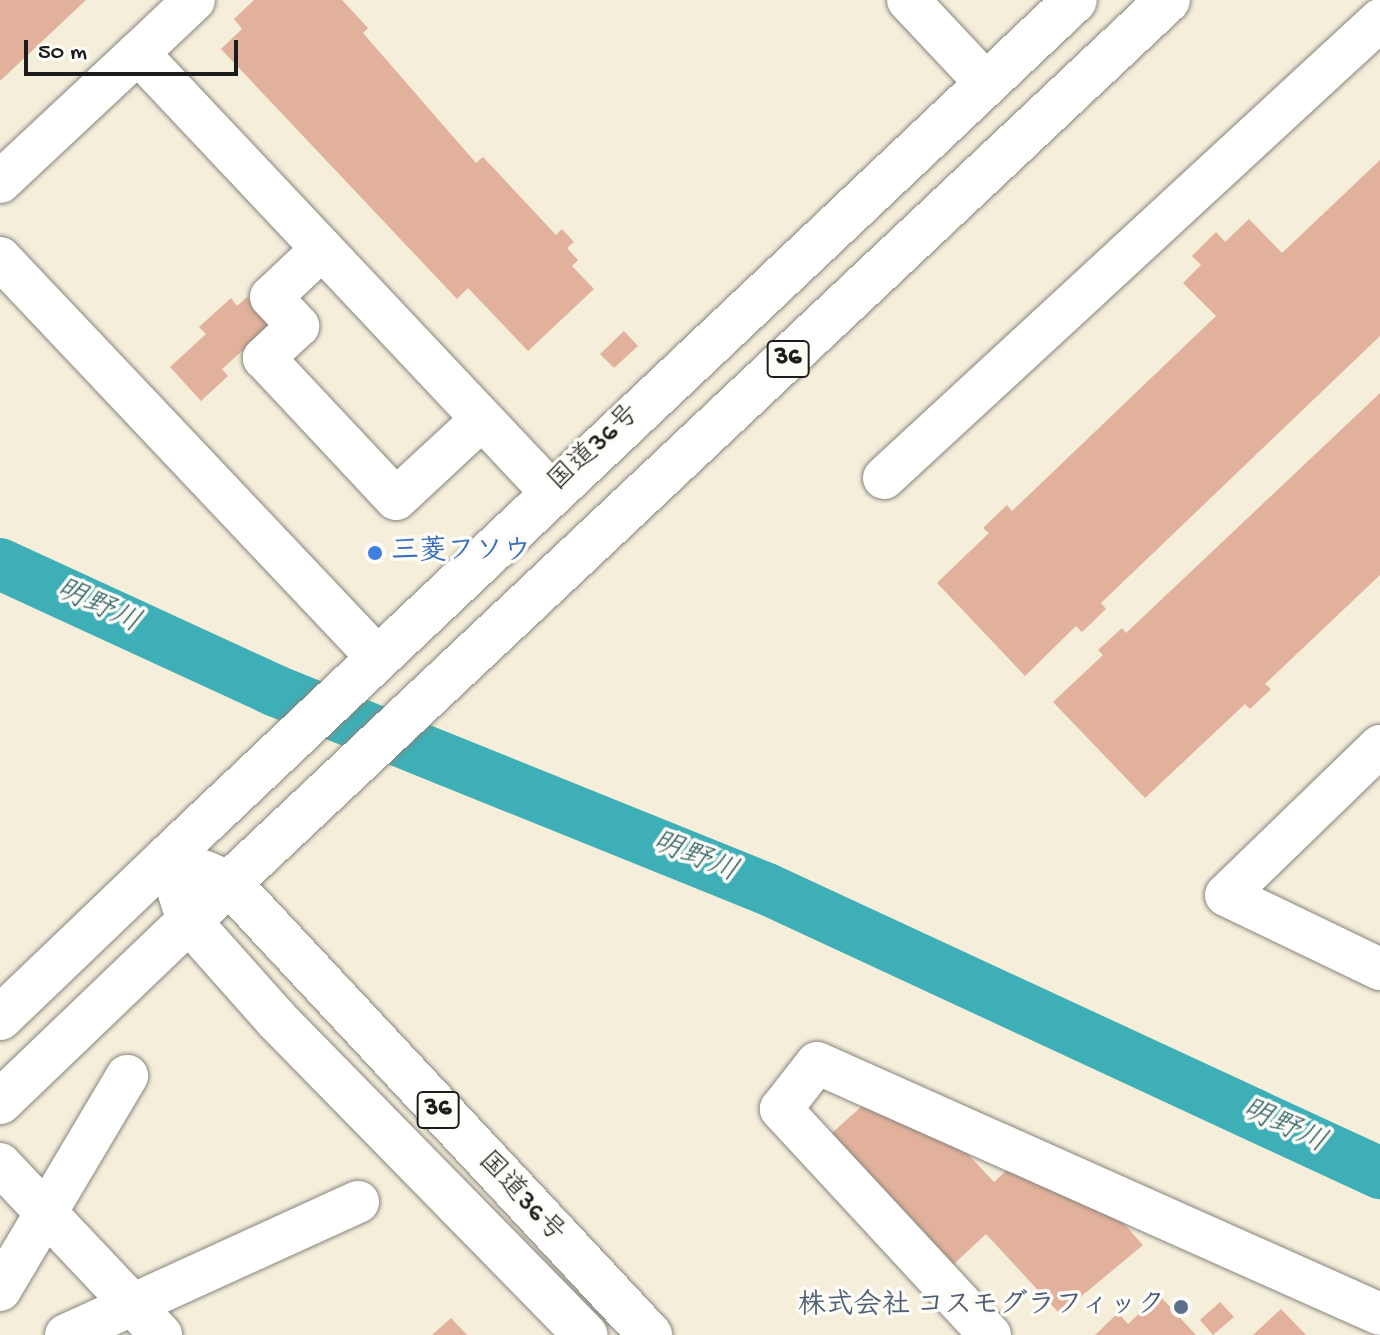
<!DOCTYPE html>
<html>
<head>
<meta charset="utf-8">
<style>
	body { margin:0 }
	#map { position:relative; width:1380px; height:1335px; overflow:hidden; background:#f4eedb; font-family:"Gochi Hand","Klee One",sans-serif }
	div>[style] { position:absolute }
	.river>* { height:52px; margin:-26px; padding:0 26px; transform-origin:26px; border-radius:26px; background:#3eafb6 }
	.building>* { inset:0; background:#e2b19c }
	.roads { filter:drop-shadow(0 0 2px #88857c) drop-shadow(0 0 2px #88857c) }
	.minor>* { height:42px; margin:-21px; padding:0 21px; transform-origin:21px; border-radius:21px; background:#fff }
	.major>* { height:44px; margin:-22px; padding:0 22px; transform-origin:22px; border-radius:22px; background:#fff }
	.highway>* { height:44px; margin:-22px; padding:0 22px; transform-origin:22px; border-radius:22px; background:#fff }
	.dots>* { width:22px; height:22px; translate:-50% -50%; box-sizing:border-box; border:4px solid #fdfcf7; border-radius:50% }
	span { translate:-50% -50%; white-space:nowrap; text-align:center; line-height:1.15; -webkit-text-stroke:7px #fdfcf7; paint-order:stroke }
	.shield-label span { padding:2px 6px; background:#fdfcf7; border:2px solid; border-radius:6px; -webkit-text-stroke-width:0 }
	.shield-label { font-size:26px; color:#1c1c1c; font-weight:700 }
	.street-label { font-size:28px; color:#1c1c1c }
	.shop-label { font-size:28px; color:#366cbe; font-weight:700 }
	.left { translate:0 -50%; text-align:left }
	.service-label { font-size:28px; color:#4e5e75; font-weight:700 }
	.right { translate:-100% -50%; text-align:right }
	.water-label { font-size:30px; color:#2b5e61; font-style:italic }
	.scale { position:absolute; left:24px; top:40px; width:214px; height:36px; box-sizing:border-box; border:4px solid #1c1c1c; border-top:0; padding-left:10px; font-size:24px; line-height:28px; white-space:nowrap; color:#1c1c1c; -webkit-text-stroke:6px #fdfcf7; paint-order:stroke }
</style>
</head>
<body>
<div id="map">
	<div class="river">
		<div style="left:0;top:564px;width:304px;rotate:24.7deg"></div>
		<div style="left:276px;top:691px;width:529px;rotate:21.96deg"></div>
		<div style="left:767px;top:889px;width:676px;rotate:24.86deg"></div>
	</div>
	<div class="building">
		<div style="clip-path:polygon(0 0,86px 0,0 81px)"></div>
		<div style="clip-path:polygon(254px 0,342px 0,368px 28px,363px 33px,476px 163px,483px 157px,556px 235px,562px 229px,574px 242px,567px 248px,578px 260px,572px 266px,594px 289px,528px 351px,468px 288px,457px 299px,221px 49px,242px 29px,234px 19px)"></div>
		<div style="clip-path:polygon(1380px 160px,1380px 336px,1101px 603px,1106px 609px,1082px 632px,1076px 626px,1025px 676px,937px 583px,989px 533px,983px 528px,1007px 505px,1012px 511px,1216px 316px,1183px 283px,1201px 265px,1192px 256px,1216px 232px,1225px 242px,1249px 219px,1282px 253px)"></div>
		<div style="clip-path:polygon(247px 297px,271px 325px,222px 369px,228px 376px,201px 401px,170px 367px,206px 334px,199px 327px,231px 298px,237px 306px)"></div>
		<div style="clip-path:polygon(624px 331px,638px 346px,614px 368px,600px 354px)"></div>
		<div style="clip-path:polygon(1380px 393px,1380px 575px,1265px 684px,1271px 689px,1250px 709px,1245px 704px,1145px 798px,1053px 702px,1103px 655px,1098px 650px,1122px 628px,1126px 633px)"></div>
		<div style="clip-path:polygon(862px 1106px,965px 1151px,994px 1182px,1007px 1170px,1117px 1216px,1143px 1245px,1060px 1314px,986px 1234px,954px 1264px,832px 1133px)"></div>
		<div style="clip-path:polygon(1159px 1295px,1196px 1335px,1095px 1335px,1118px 1313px,1128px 1324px)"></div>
		<div style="clip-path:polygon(1220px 1302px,1234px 1317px,1213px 1335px,1200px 1320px)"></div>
		<div style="clip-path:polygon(1281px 1309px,1306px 1335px,1253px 1335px)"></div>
		<div style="clip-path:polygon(451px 1318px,467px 1335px,432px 1335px)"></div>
	</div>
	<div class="roads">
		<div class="minor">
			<div style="left:908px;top:0;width:114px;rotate:46.8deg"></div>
			<div style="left:138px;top:53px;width:77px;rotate:-43.4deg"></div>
			<div style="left:0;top:182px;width:189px;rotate:-43.1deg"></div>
			<div style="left:138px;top:53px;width:601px;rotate:46.75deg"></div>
			<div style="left:322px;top:249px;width:70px;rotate:136.7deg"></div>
			<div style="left:271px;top:297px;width:40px;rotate:47deg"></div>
			<div style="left:298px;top:326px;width:47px;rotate:136.7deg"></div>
			<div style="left:264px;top:358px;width:193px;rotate:46.9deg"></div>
			<div style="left:396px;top:499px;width:117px;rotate:-42.9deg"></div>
			<div style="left:0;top:258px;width:550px;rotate:46.62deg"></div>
			<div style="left:884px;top:478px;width:675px;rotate:-42.72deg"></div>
			<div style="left:1380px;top:746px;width:214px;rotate:135.9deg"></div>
			<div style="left:1226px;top:895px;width:171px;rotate:25.7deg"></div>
			<div style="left:0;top:1164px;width:235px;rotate:46.7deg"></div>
			<div style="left:0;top:1290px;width:249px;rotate:-59.3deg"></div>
			<div style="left:66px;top:1335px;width:321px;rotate:-24.5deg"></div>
			<div style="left:990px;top:1335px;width:308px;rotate:-132.8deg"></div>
			<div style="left:781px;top:1109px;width:58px;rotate:-52deg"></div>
			<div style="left:817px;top:1063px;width:616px;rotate:24.03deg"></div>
		</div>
		<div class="major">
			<div style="left:0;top:1018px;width:234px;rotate:-43.8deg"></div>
			<div style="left:0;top:1102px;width:262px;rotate:-43.8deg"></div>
		</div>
		<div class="highway">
			<div style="left:169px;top:856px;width:1246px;rotate:-43.37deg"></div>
			<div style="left:203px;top:872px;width:28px;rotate:23deg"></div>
			<div style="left:229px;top:883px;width:618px;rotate:47.03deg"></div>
			<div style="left:180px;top:893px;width:29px;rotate:72deg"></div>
			<div style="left:189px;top:921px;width:132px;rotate:48.4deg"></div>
			<div style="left:277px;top:1020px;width:441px;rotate:45.6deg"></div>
			<div style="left:189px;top:921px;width:1344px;rotate:-43.25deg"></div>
		</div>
	</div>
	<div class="dots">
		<div style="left:375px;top:553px;background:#3f7fe0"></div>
		<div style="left:1181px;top:1307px;background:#5c6f8a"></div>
	</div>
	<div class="shield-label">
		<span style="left:788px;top:359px">36</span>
		<span style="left:438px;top:1110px">36</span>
	</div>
	<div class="street-label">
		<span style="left:595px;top:449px;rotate:-43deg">国道36号</span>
		<span style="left:520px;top:1198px;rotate:47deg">国道36号</span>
	</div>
	<div class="shop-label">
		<span class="left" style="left:391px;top:553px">三菱フソウ</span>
	</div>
	<div class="service-label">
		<span class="right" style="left:1165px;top:1307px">株式会社 コスモグラフィック</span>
	</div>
	<div class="water-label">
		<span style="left:97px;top:608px;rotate:25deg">明野川</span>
		<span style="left:694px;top:859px;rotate:22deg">明野川</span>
		<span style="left:1283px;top:1128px;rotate:25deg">明野川</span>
	</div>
	<div class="scale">50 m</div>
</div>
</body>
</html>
